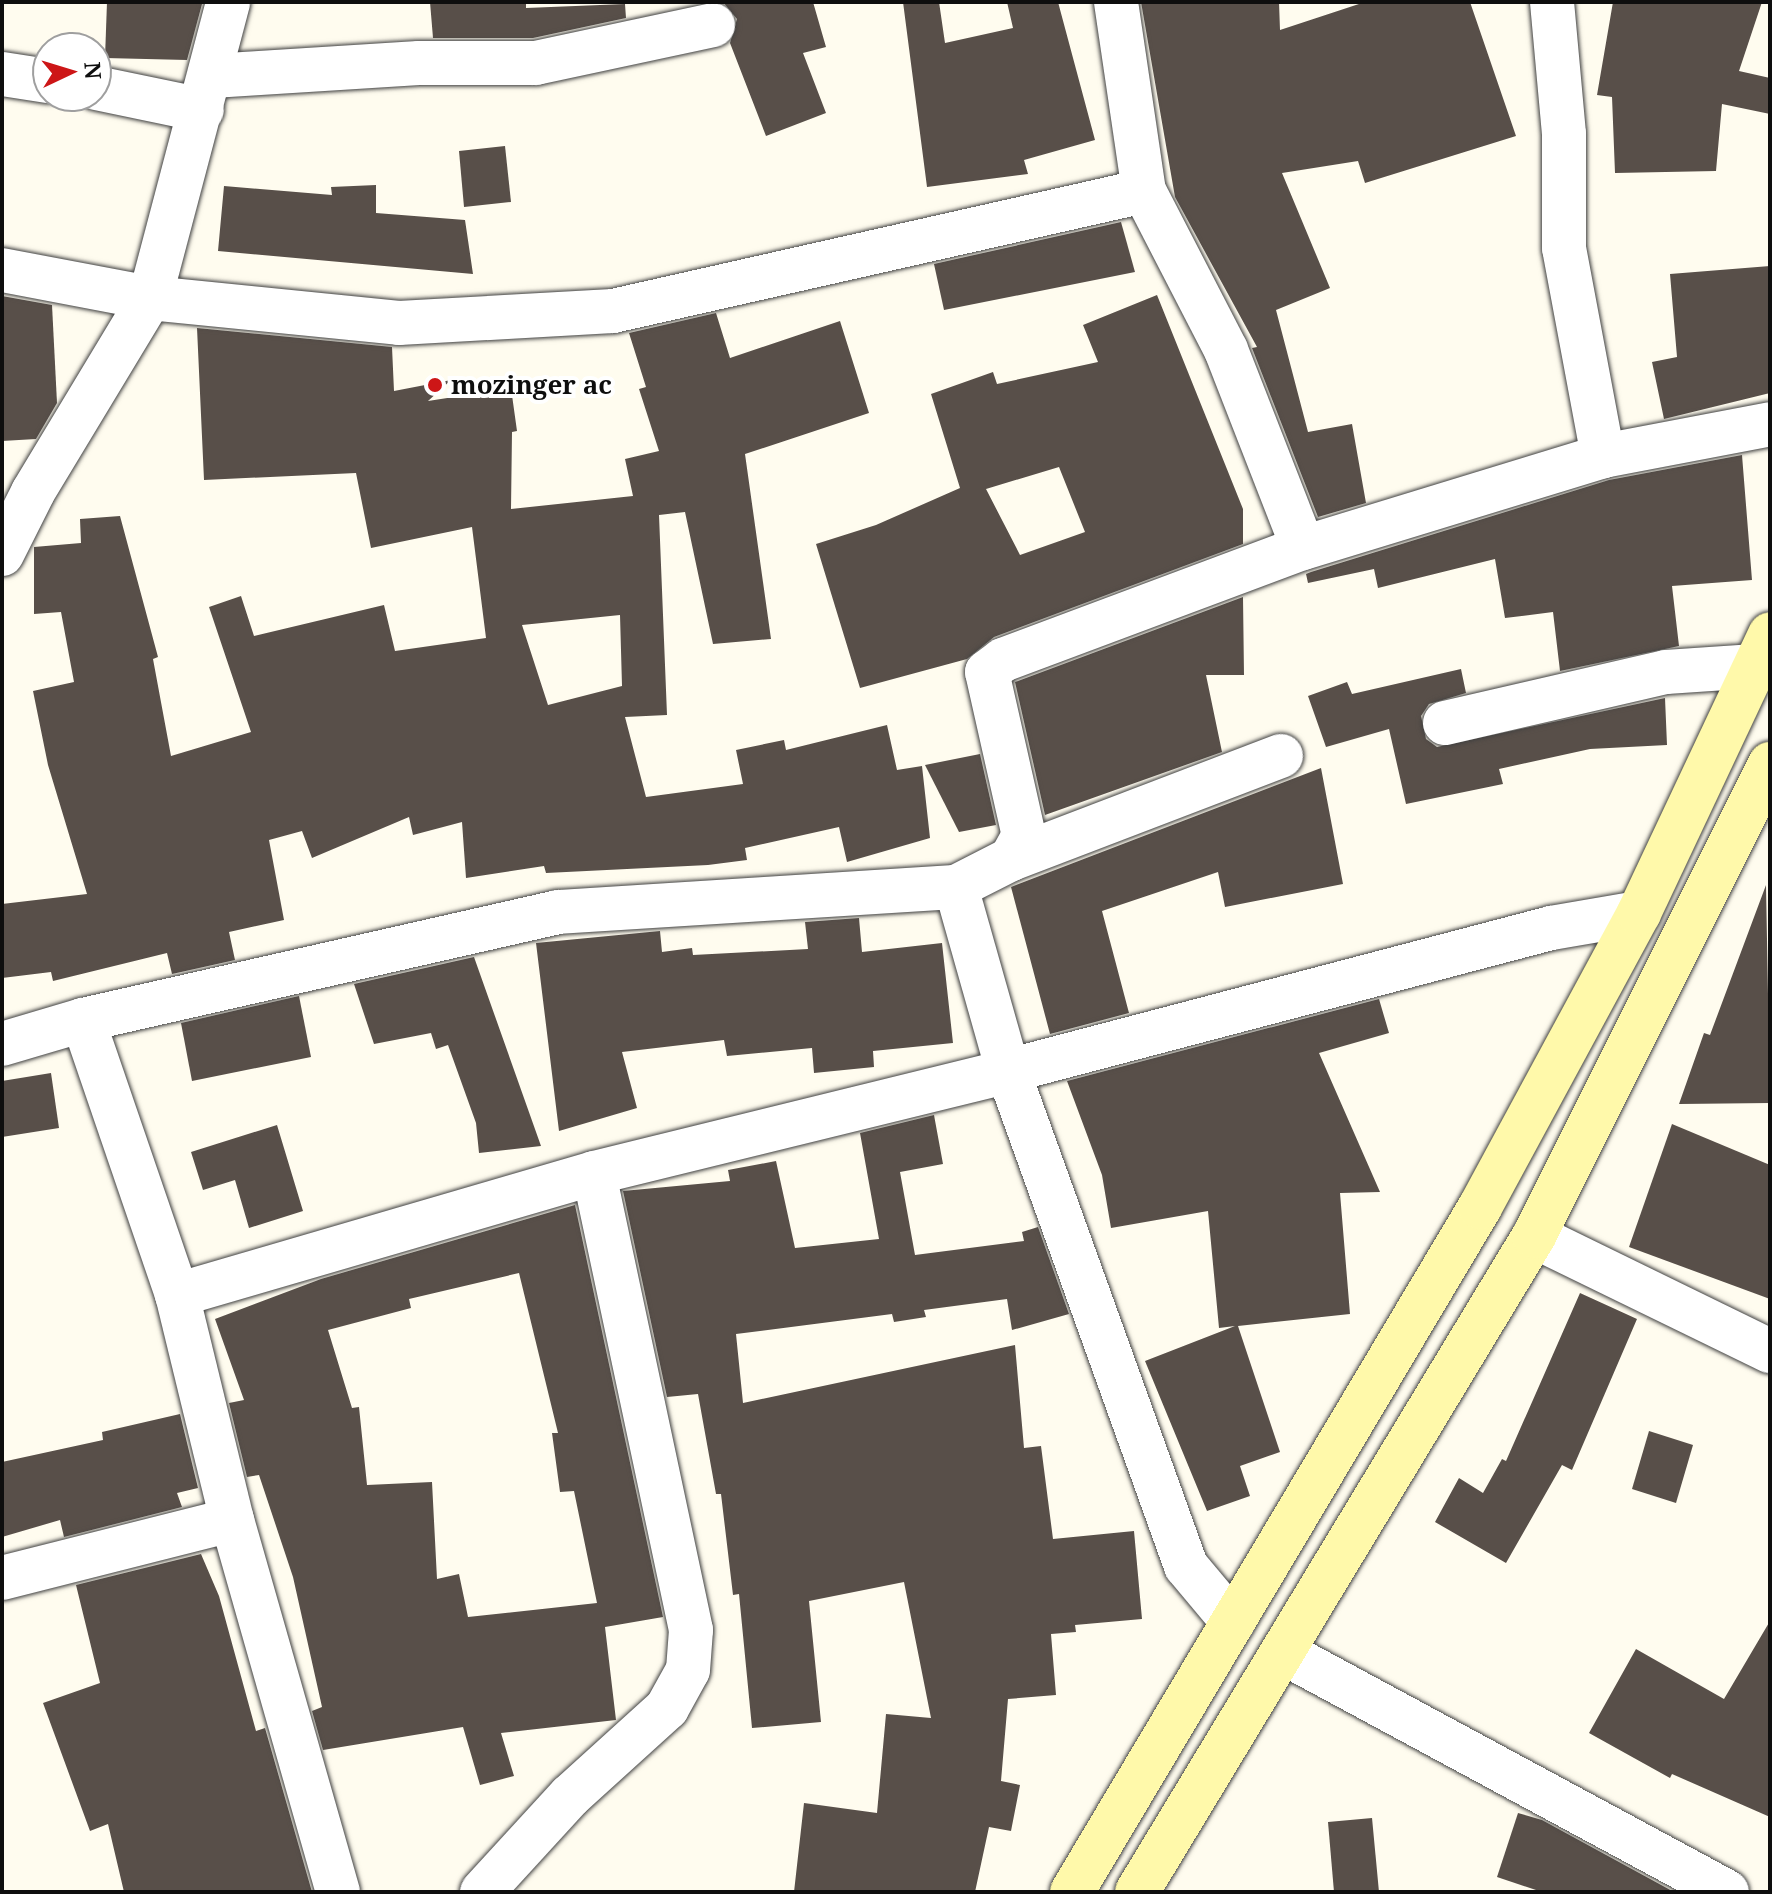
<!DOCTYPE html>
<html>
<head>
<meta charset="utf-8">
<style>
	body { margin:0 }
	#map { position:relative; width:1772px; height:1894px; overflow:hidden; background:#fffcef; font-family:"Noto Serif",serif }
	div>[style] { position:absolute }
	.building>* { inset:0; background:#584f49 }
	.roads { filter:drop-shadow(0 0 2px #414141) drop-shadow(0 0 2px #414141) }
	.minor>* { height:44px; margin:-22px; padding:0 22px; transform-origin:22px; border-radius:22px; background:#fff }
	.secondary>* { height:44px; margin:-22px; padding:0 22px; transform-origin:22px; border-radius:22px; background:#fff9aa }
	.dots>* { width:22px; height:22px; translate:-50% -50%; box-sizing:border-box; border:4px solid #fff; border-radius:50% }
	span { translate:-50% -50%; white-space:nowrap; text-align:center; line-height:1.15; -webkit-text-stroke:8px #fff; paint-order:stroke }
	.poi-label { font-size:26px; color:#0e0e0e; font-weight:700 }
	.left { translate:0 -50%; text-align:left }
	.frame { position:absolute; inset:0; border:4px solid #0e0e0e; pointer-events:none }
	.north { position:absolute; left:32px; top:32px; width:80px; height:80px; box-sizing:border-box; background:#fff; border:2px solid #9f9f9f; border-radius:50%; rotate:86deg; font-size:22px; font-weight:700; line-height:32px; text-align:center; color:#0e0e0e }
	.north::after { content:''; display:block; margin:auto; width:28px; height:36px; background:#cd1617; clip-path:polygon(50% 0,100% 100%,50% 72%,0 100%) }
</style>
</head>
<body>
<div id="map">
	<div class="building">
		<div style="clip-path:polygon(107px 2px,202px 4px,187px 60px,105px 58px)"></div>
		<div style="clip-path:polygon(430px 2px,526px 2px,526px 8px,625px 4px,626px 18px,533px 38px,433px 38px)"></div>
		<div style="clip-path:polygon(723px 2px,813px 2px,826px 47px,803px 53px,826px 113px,766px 136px,730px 43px,737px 19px)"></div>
		<div style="clip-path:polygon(903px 2px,939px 2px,945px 43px,1013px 28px,1007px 2px,1058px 2px,1095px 140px,1024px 160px,1028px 174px,927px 187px)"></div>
		<div style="clip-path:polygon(1141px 2px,1279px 2px,1280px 30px,1365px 2px,1470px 2px,1516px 136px,1365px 183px,1358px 161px,1282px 173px,1330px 288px,1276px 310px,1308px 432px,1352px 424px,1366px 503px,1318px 517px,1252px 348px,1257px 347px,1175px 197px)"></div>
		<div style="clip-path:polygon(1613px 2px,1762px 2px,1739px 71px,1770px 78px,1770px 114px,1722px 104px,1716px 171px,1615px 173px,1612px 97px,1597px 95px)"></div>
		<div style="clip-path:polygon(505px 146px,511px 202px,464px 207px,459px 151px)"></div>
		<div style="clip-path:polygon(376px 185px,376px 213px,465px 220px,473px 274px,218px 251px,224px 186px,332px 195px,331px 187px)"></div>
		<div style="clip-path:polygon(1121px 222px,1135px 272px,944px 310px,934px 264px)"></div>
		<div style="clip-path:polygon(1770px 266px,1770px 393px,1664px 419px,1652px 362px,1677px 357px,1670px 274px)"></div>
		<div style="clip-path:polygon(evenodd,1157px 295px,1243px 509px,1243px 544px,994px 637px,967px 659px,860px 688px,816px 544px,876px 525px,960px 488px,931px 394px,993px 372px,997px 384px,1098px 362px,1083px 325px,1157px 295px,1059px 467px,1085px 532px,1020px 555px,986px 489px,1059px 467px)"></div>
		<div style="clip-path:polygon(2px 296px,52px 305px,57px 403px,36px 439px,2px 441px)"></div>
		<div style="clip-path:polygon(evenodd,716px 313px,730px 358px,840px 321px,869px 413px,745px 454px,771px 639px,713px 644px,685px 512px,659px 515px,667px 715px,625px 717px,646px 797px,743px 784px,736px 750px,784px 740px,786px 750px,887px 725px,897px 770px,922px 766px,930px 838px,847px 862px,839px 827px,745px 848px,747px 860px,708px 865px,546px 873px,544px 866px,466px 878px,462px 822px,413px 835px,409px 817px,312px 858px,302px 831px,269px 840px,284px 920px,229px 932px,235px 960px,172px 974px,167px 953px,53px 981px,51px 972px,2px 978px,2px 904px,87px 894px,48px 765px,33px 691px,74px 682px,61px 612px,34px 614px,34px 547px,81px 543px,80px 519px,120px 516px,158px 657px,153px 659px,171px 756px,251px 732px,209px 607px,241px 596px,254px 636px,384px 605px,395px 651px,486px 638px,472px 527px,371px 548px,356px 473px,204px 480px,197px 328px,392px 347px,394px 391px,451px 380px,428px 401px,511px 388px,517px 431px,512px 432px,511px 509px,633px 496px,625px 459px,659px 451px,639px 389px,646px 387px,629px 333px,716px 313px,620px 615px,622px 686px,548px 705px,522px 625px,620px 615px)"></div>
		<div style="clip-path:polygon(1742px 455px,1752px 580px,1672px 586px,1679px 646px,1560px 671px,1553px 612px,1505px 618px,1495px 559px,1378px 588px,1374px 569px,1308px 583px,1306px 574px,1311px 572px,1609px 480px)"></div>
		<div style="clip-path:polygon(1243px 597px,1244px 675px,1206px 675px,1222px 752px,1045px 815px,1015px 682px)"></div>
		<div style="clip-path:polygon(1461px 669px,1466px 693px,1429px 704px,1421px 716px,1426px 739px,1437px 747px,1665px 698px,1667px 745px,1590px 749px,1499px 769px,1503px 784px,1406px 804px,1389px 729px,1326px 747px,1308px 696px,1347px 682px,1352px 694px)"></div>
		<div style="clip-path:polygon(980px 754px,996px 825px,959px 832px,925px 765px)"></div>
		<div style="clip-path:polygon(1321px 768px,1343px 884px,1225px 907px,1218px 872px,1102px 911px,1129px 1013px,1050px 1034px,1011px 887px)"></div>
		<div style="clip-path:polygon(1766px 885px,1770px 1103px,1679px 1104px,1704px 1033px,1710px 1035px)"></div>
		<div style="clip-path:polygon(859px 918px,862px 952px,942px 943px,953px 1043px,873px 1051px,874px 1067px,814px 1073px,812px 1048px,727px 1056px,724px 1040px,622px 1052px,637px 1108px,559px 1131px,536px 943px,660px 931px,662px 952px,692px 948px,693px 955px,808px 949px,805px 922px)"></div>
		<div style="clip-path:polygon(474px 957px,541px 1146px,479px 1153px,476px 1123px,448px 1045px,436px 1049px,431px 1033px,374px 1044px,354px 984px)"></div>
		<div style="clip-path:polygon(299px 996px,311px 1057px,192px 1081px,181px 1023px)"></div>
		<div style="clip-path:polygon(1379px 999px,1389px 1033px,1319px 1053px,1380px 1192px,1340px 1193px,1350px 1314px,1238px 1326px,1280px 1452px,1240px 1466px,1250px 1496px,1207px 1511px,1145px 1361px,1235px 1326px,1219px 1328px,1208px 1211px,1111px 1228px,1102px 1175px,1067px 1081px)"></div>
		<div style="clip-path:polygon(51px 1073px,59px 1128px,2px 1137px,2px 1081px)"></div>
		<div style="clip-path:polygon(934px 1115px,943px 1164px,900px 1172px,915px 1255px,1024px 1241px,1022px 1232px,1038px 1227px,1069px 1314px,1012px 1330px,1007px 1299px,924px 1310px,926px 1317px,894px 1322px,892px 1314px,736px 1334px,743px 1403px,1015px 1345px,1024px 1448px,1041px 1446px,1053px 1539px,1134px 1531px,1142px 1619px,1075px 1625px,1076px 1632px,1051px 1634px,1056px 1695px,1008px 1699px,1001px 1781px,1020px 1785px,1011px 1831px,989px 1827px,975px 1892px,794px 1892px,804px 1803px,877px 1813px,886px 1714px,931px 1718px,904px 1582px,809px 1601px,821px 1722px,752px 1728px,739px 1594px,733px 1595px,721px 1494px,716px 1494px,698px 1394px,667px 1397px,623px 1191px,730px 1181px,728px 1170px,776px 1161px,795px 1248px,879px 1239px,860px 1133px)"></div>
		<div style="clip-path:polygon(1672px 1124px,1770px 1165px,1770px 1299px,1629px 1247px)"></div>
		<div style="clip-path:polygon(277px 1125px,303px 1211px,249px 1228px,235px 1180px,203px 1190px,191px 1152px)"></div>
		<div style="clip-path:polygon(evenodd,575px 1205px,663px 1617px,605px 1627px,616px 1720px,501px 1733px,514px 1776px,480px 1785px,463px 1727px,323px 1750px,312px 1711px,322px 1707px,293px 1577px,259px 1475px,247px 1477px,229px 1403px,244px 1400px,215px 1319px,321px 1279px,575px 1205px,519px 1273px,558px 1433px,552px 1433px,560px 1492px,574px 1491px,597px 1603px,468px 1617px,459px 1574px,437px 1579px,432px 1482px,367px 1485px,359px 1407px,352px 1408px,328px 1330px,411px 1308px,409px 1299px,519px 1273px)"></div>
		<div style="clip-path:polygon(1580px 1293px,1637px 1319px,1572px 1470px,1562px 1465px,1506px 1563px,1435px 1522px,1459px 1478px,1483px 1493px,1502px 1459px,1506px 1461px)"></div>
		<div style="clip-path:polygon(180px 1414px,198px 1488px,177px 1493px,182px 1507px,64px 1537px,60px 1520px,2px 1537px,2px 1462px,103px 1440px,102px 1432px)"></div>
		<div style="clip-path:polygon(1649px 1431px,1693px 1445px,1676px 1503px,1632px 1489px)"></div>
		<div style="clip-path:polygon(201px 1554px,219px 1596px,256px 1731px,265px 1728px,312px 1892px,124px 1892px,108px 1824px,90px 1831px,43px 1703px,100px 1683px,76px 1585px)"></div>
		<div style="clip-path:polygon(1770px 1621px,1770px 1817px,1672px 1774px,1670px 1778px,1589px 1733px,1636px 1649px,1724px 1699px)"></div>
		<div style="clip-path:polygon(1518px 1813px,1542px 1820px,1674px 1892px,1542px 1892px,1497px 1877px)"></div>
		<div style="clip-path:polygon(1372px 1818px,1379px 1892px,1334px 1892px,1328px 1822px)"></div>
	</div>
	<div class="roads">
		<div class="minor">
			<div style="left:1116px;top:2px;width:191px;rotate:81.6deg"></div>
			<div style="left:1144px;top:191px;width:179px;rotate:62.7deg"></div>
			<div style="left:1226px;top:350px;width:212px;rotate:68.7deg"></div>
			<div style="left:1552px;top:2px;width:133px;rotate:84.8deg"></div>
			<div style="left:1564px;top:134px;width:114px;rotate:90deg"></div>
			<div style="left:1564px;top:248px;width:212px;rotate:79.4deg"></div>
			<div style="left:2px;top:74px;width:47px;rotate:8.7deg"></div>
			<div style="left:212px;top:76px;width:207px;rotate:-3.6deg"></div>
			<div style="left:419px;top:63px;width:117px"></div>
			<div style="left:536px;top:63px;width:181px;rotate:-12.1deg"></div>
			<div style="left:96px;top:88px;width:108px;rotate:11.7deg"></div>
			<div style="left:2px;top:270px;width:151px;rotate:10.7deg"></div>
			<div style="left:150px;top:298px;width:250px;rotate:5.7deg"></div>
			<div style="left:399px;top:323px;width:214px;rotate:-3.2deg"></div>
			<div style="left:613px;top:311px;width:544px;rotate:-12.73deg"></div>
			<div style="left:2px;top:554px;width:69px;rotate:-63.4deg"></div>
			<div style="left:33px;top:492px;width:227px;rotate:-58.9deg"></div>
			<div style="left:150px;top:298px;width:306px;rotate:-75.2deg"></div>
			<div style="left:1445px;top:723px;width:227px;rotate:-13deg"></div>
			<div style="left:1666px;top:672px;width:89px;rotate:-3.9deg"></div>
			<div style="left:1011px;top:859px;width:289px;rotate:-20.9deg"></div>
			<div style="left:956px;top:887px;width:62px;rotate:-27deg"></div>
			<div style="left:1011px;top:859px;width:26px;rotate:-61deg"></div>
			<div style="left:1024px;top:836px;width:168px;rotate:-102.7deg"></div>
			<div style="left:987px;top:672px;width:20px;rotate:-37deg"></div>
			<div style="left:1003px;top:660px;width:320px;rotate:-20.5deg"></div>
			<div style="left:1303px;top:548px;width:314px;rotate:-17deg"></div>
			<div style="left:1603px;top:456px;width:170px;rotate:-10.8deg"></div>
			<div style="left:83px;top:1020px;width:487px;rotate:-12.8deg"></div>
			<div style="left:558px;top:912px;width:399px;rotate:-3.6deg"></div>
			<div style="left:956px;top:887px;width:191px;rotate:74.2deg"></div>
			<div style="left:1008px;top:1071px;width:526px;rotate:70.22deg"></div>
			<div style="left:1186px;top:1566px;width:73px;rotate:50deg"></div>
			<div style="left:2px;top:1044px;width:84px;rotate:-16.5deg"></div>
			<div style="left:83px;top:1020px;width:291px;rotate:71.1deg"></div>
			<div style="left:1534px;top:1236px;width:263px;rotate:26deg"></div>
			<div style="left:232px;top:1520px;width:387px;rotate:74.1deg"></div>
			<div style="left:2px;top:1578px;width:237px;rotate:-14.2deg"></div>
			<div style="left:232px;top:1520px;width:232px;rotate:-103.7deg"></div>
			<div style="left:177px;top:1295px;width:434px;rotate:-16.3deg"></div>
			<div style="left:594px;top:1173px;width:426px;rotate:-13.8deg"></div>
			<div style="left:1008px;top:1071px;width:562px;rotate:-14.75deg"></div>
			<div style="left:1551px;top:928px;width:89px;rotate:-9.7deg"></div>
			<div style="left:1286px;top:1654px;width:501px;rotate:28.35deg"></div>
			<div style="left:482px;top:1892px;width:130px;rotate:-47.5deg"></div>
			<div style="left:570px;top:1796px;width:131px;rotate:-42.2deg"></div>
			<div style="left:667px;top:1708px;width:43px;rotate:-61.1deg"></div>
			<div style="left:688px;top:1670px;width:40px;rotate:-85.7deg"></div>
			<div style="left:691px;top:1630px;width:467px;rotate:-102deg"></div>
		</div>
		<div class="secondary">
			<div style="left:1072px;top:1892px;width:797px;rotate:-59.22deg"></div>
			<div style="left:1480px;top:1207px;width:334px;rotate:-61.6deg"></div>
			<div style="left:1639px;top:913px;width:308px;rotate:-64.8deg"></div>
			<div style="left:1137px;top:1892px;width:767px;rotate:-58.82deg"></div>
			<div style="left:1534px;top:1236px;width:528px;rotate:-63.43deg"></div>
		</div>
	</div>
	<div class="dots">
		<div style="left:435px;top:385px;background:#cd1617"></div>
	</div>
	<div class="poi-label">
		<span class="left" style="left:451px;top:385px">mozinger ac</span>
	</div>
	<div class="frame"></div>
	<div class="north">N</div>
</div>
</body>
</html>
